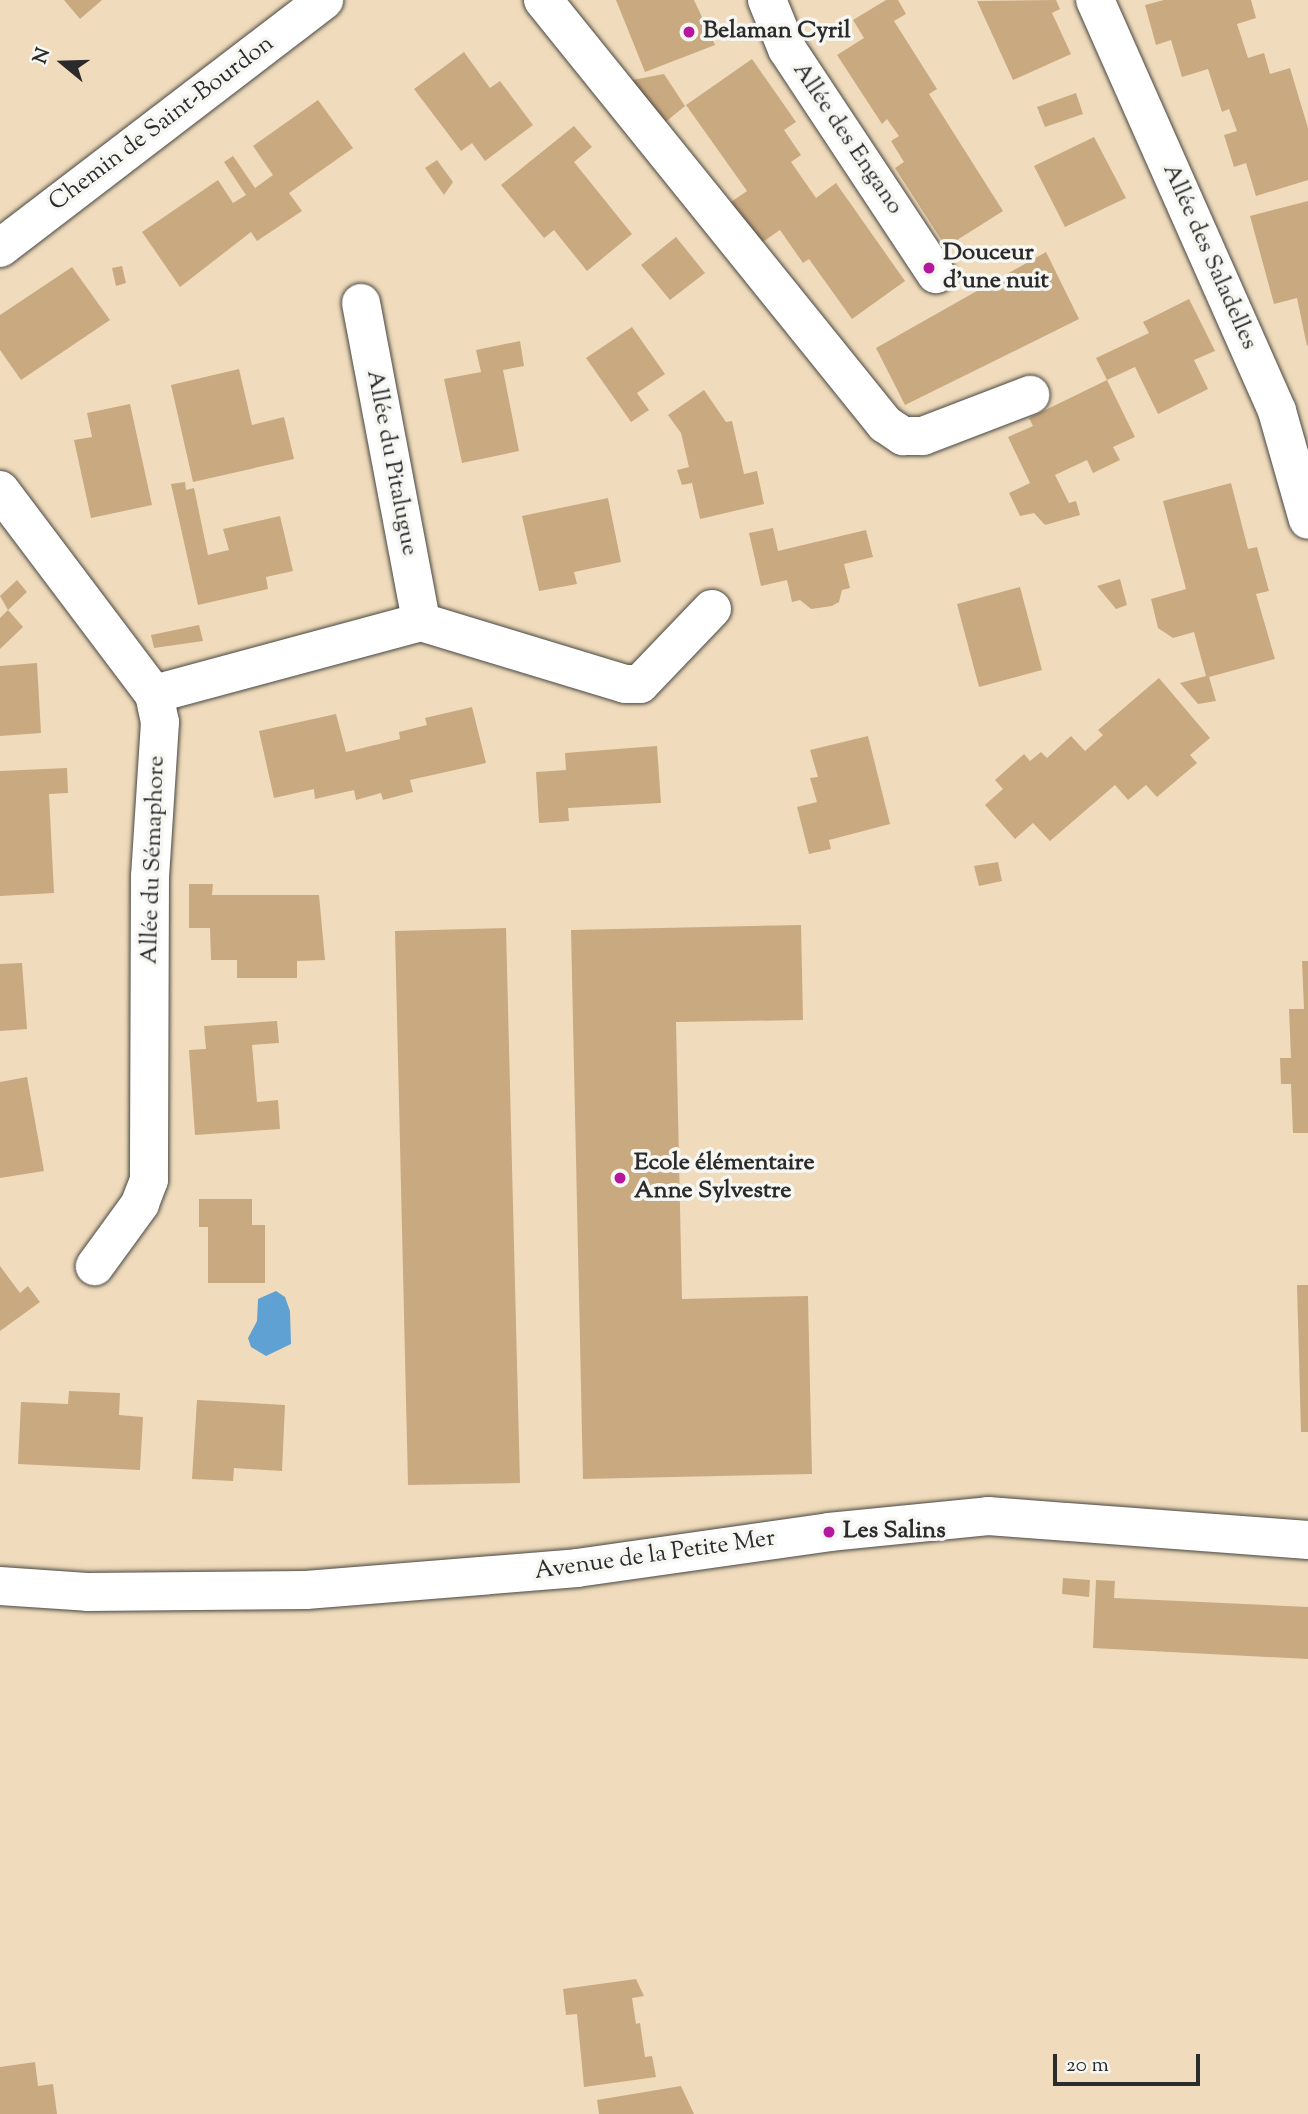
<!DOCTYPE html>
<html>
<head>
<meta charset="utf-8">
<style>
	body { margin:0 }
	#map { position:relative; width:1308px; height:2114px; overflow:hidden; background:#f0dcbc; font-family:"Sorts Mill Goudy",serif }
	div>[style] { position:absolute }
	.water>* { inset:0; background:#5fa1d2 }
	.building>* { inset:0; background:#c9a980 }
	.roads { filter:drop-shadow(0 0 2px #494641) drop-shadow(0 0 2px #494641) }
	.minor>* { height:38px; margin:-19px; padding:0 19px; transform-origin:19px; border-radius:19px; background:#fff }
	.dots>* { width:19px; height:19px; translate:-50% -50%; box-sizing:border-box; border:4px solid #f6f6f2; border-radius:50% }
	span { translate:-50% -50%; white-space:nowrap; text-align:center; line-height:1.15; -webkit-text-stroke:7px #f6f6f2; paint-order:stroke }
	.poi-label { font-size:24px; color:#2b2b2b; font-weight:700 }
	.left { translate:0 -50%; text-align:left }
	.street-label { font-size:24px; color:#2b2b2b }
	.north { position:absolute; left:28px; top:28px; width:70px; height:70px; -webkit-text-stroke:5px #f6f6f2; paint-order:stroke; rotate:289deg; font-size:19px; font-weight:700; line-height:28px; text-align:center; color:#2b2b2b }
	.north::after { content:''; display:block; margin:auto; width:24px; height:32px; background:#2b2b2b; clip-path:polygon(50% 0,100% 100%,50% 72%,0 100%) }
	.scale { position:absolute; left:1053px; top:2054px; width:147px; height:32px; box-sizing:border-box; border:4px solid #2b2b2b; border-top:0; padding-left:9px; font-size:21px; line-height:24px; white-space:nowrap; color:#2b2b2b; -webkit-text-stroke:5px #f6f6f2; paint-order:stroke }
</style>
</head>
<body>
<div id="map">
	<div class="water">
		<div style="clip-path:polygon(276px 1291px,285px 1297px,290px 1311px,291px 1344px,266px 1356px,251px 1347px,248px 1338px,257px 1321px,258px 1299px)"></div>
	</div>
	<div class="building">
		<div style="clip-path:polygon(64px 0,102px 0,80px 19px)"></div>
		<div style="clip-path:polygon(616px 0,694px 0,715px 45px,645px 72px)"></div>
		<div style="clip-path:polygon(886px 0,898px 0,906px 14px,894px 21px,937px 89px,929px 94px,1003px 211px,946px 247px,895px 168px,904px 162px,891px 141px,899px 136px,887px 119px,882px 124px,837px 55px,864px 38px,853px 20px)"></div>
		<div style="clip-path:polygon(1056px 0,1060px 9px,1052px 13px,1071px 54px,1013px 80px,977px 1px)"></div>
		<div style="clip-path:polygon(1164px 0,1251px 0,1256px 18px,1237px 24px,1248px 58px,1264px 53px,1270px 74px,1290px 68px,1308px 128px,1308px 180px,1256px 196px,1246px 163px,1234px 167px,1224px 135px,1237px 131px,1229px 109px,1222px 112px,1208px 69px,1182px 77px,1171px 40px,1156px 45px,1145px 5px)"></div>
		<div style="clip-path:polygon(464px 52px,490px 88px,500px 81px,533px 125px,485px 161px,472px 143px,461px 151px,414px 89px)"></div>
		<div style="clip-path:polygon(752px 59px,796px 122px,784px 130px,801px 155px,791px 162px,816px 198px,836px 183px,905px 281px,852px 319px,809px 259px,803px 263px,780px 230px,760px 244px,728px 204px,747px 191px,686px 105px)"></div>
		<div style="clip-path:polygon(664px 74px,685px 106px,663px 124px,627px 81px)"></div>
		<div style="clip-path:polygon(1076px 93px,1083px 114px,1045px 127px,1037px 107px)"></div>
		<div style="clip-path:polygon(318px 100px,353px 148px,289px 193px,302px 211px,257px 241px,251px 232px,180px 287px,142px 232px,218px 180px,233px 203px,246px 195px,224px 162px,233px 156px,255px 188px,273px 175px,253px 146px)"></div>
		<div style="clip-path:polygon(574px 126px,592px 147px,574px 162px,632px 234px,587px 271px,554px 230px,544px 238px,501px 185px)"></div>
		<div style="clip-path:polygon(1094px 137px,1126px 198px,1065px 227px,1034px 166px)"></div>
		<div style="clip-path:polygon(437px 160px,453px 182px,444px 195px,425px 168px)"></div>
		<div style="clip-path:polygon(1308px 201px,1308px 345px,1307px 346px,1297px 298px,1274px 304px,1250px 216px)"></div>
		<div style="clip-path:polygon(676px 237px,705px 273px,670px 300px,641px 265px)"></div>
		<div style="clip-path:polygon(1046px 252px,1079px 319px,905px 405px,876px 348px)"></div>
		<div style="clip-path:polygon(122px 266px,126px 283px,116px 286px,112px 268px)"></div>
		<div style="clip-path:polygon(72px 267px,110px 320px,21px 380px,0 350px,0 315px)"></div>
		<div style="clip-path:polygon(1189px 299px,1215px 351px,1194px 360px,1208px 389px,1158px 414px,1135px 367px,1107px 380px,1096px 358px,1149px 333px,1143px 322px)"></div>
		<div style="clip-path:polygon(632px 327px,665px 374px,637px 393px,649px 410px,631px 422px,586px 358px)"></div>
		<div style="clip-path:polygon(520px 341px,524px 366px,503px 370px,519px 451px,462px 463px,444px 379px,481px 372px,476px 350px)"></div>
		<div style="clip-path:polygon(239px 369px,252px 425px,284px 417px,294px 459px,193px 482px,171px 385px)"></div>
		<div style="clip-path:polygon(1107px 380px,1135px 437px,1113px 447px,1120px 460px,1093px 473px,1087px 460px,1055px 475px,1069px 503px,1076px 501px,1080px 515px,1045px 525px,1034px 513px,1020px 516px,1009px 493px,1030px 483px,1008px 437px,1033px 426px,1029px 418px)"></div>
		<div style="clip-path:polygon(704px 390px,726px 422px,732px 421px,744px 474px,757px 471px,764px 504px,700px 519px,692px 483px,682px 485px,677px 470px,689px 467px,681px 433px,668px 415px)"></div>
		<div style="clip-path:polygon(130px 404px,152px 505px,91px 518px,74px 440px,92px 437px,87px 413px)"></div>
		<div style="clip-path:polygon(185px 482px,186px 490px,194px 488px,208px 555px,229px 550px,223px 529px,280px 516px,293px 571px,266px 577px,268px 589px,198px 605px,171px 484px)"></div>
		<div style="clip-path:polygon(1231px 483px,1248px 549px,1257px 547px,1269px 591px,1256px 594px,1275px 659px,1209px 677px,1216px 701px,1198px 704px,1180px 683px,1206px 676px,1194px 632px,1173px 638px,1158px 628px,1151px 599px,1186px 589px,1163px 501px)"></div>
		<div style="clip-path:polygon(608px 498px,621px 562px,574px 572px,577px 584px,539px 591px,522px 516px)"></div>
		<div style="clip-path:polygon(773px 528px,778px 551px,866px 530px,873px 557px,844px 564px,850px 588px,842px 590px,839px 602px,832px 606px,811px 609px,800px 600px,792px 602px,787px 580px,761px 586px,749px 533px)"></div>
		<div style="clip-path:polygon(1120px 579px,1127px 605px,1116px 609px,1097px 586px)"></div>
		<div style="clip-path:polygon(17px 580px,27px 592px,8px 610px,0 596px)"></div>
		<div style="clip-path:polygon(1020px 587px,1042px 670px,979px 687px,957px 604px)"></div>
		<div style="clip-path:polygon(8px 610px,23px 627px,0 649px,0 618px)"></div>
		<div style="clip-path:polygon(199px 625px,203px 641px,154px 648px,151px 635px)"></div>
		<div style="clip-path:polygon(37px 663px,41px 733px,0 736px,0 666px)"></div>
		<div style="clip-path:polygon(1159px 678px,1210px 738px,1190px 755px,1197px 763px,1157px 797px,1146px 785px,1128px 800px,1115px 785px,1050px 841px,1033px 823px,1015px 839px,985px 805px,1003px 789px,995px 780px,1024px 754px,1030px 761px,1041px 752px,1047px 758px,1071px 736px,1085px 751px,1103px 735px,1098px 730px)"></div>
		<div style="clip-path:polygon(472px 707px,486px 763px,410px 780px,413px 792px,383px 800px,381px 793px,356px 800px,354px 790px,315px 799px,314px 789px,274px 798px,259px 731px,336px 714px,346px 752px,400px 739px,399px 732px,427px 725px,425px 718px)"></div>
		<div style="clip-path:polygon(868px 736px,890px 824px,829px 840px,831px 849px,809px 854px,797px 807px,817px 802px,810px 778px,818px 777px,810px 750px)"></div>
		<div style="clip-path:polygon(657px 746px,661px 803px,568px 808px,569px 821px,539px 823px,536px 772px,566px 770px,565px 753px)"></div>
		<div style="clip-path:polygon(67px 768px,68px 793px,49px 794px,54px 893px,0 896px,0 771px)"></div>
		<div style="clip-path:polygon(998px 862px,1002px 881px,979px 886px,974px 866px)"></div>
		<div style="clip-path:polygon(189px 884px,213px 884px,212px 895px,319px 895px,325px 960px,297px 961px,297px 978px,237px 978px,237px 960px,211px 960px,210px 928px,189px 928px)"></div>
		<div style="clip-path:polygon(801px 925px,803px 1020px,676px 1022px,682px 1299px,808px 1296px,812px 1474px,583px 1479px,571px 930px)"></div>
		<div style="clip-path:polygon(506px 928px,520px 1483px,408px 1485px,395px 931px)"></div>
		<div style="clip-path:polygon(1302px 961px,1308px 961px,1308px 1133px,1293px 1133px,1291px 1084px,1281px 1084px,1280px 1058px,1291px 1058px,1289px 1009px,1304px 1009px)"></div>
		<div style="clip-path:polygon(22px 963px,27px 1029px,0 1031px,0 964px)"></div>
		<div style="clip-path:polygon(277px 1021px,279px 1043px,252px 1045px,257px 1102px,278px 1100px,280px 1129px,195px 1135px,189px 1050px,206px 1049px,204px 1026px)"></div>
		<div style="clip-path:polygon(27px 1077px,44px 1171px,0 1178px,0 1082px)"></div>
		<div style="clip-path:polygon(199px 1199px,252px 1199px,252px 1225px,265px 1225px,265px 1283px,208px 1283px,208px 1227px,199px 1227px)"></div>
		<div style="clip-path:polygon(0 1266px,20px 1293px,28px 1286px,40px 1302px,0 1331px)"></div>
		<div style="clip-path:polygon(1297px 1285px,1308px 1285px,1308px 1432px,1301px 1432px)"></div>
		<div style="clip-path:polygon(69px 1391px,120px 1393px,119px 1415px,143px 1417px,140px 1470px,18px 1464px,21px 1402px,68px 1404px)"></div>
		<div style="clip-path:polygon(197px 1400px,285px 1405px,282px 1471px,234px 1468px,233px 1481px,192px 1479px)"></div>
		<div style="clip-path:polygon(1063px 1578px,1090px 1580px,1089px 1597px,1062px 1594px)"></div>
		<div style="clip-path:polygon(1096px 1580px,1115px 1581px,1114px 1598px,1308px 1607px,1308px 1659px,1093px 1648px)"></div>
		<div style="clip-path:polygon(636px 1979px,644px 1996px,632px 1998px,636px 2024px,640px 2023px,645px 2057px,652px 2056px,656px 2077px,584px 2087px,577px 2014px,566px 2015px,563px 1989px)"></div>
		<div style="clip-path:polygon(35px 2062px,38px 2086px,53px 2084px,57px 2114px,0 2114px,0 2067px)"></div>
		<div style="clip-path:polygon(681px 2086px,694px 2114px,599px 2114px,597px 2100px)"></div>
	</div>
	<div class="roads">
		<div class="minor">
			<div style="left:543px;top:0;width:545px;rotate:51.11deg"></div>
			<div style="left:885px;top:424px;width:22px;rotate:34deg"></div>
			<div style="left:903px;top:436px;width:20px"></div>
			<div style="left:923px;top:436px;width:115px;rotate:-21deg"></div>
			<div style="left:767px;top:0;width:53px;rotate:67.8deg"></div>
			<div style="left:787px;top:49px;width:270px;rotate:56.5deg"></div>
			<div style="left:1095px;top:0;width:449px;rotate:66.1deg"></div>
			<div style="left:1277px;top:411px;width:113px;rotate:74.1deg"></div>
			<div style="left:0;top:248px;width:408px;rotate:-37.4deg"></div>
			<div style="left:361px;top:303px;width:325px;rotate:79.3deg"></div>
			<div style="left:0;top:490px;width:256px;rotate:53deg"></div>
			<div style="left:154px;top:694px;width:29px;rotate:78deg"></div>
			<div style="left:160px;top:722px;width:154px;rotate:93.7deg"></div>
			<div style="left:150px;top:876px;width:304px;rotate:90.2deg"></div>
			<div style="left:149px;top:1180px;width:26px;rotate:111deg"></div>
			<div style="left:140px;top:1204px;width:77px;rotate:126deg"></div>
			<div style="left:154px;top:694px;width:277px;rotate:-15.1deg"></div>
			<div style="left:421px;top:622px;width:213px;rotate:16.9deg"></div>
			<div style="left:625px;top:684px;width:15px"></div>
			<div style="left:640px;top:684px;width:104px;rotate:-46.2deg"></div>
			<div style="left:0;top:1586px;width:87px;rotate:3.9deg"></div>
			<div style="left:87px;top:1592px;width:219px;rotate:-0.5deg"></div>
			<div style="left:306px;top:1590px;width:272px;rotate:-4.6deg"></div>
			<div style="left:577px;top:1568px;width:255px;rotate:-8.1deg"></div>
			<div style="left:829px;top:1532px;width:160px;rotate:-5.7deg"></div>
			<div style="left:988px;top:1516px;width:321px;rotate:4.3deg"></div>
		</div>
	</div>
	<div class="dots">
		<div style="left:689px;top:32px;background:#b5179e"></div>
		<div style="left:929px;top:268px;background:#b5179e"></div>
		<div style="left:620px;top:1178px;background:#b5179e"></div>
		<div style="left:829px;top:1532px;background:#b5179e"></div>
	</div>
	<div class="poi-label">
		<span class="left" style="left:703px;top:32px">Belaman Cyril</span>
		<span class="left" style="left:943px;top:268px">Douceur<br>d’une nuit</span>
		<span class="left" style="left:634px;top:1178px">Ecole élémentaire<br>Anne Sylvestre</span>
		<span class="left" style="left:843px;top:1532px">Les Salins</span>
	</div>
	<div class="street-label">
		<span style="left:162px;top:124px;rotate:-37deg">Chemin de Saint-Bourdon</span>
		<span style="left:847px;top:139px;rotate:56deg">Allée des Engano</span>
		<span style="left:1209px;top:257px;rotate:66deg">Allée des Saladelles</span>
		<span style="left:391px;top:463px;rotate:79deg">Allée du Pitalugue</span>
		<span style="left:154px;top:860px;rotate:-88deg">Allée du Sémaphore</span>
		<span style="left:655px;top:1556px;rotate:-8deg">Avenue de la Petite Mer</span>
	</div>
	<div class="north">N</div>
	<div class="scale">20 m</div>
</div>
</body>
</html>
